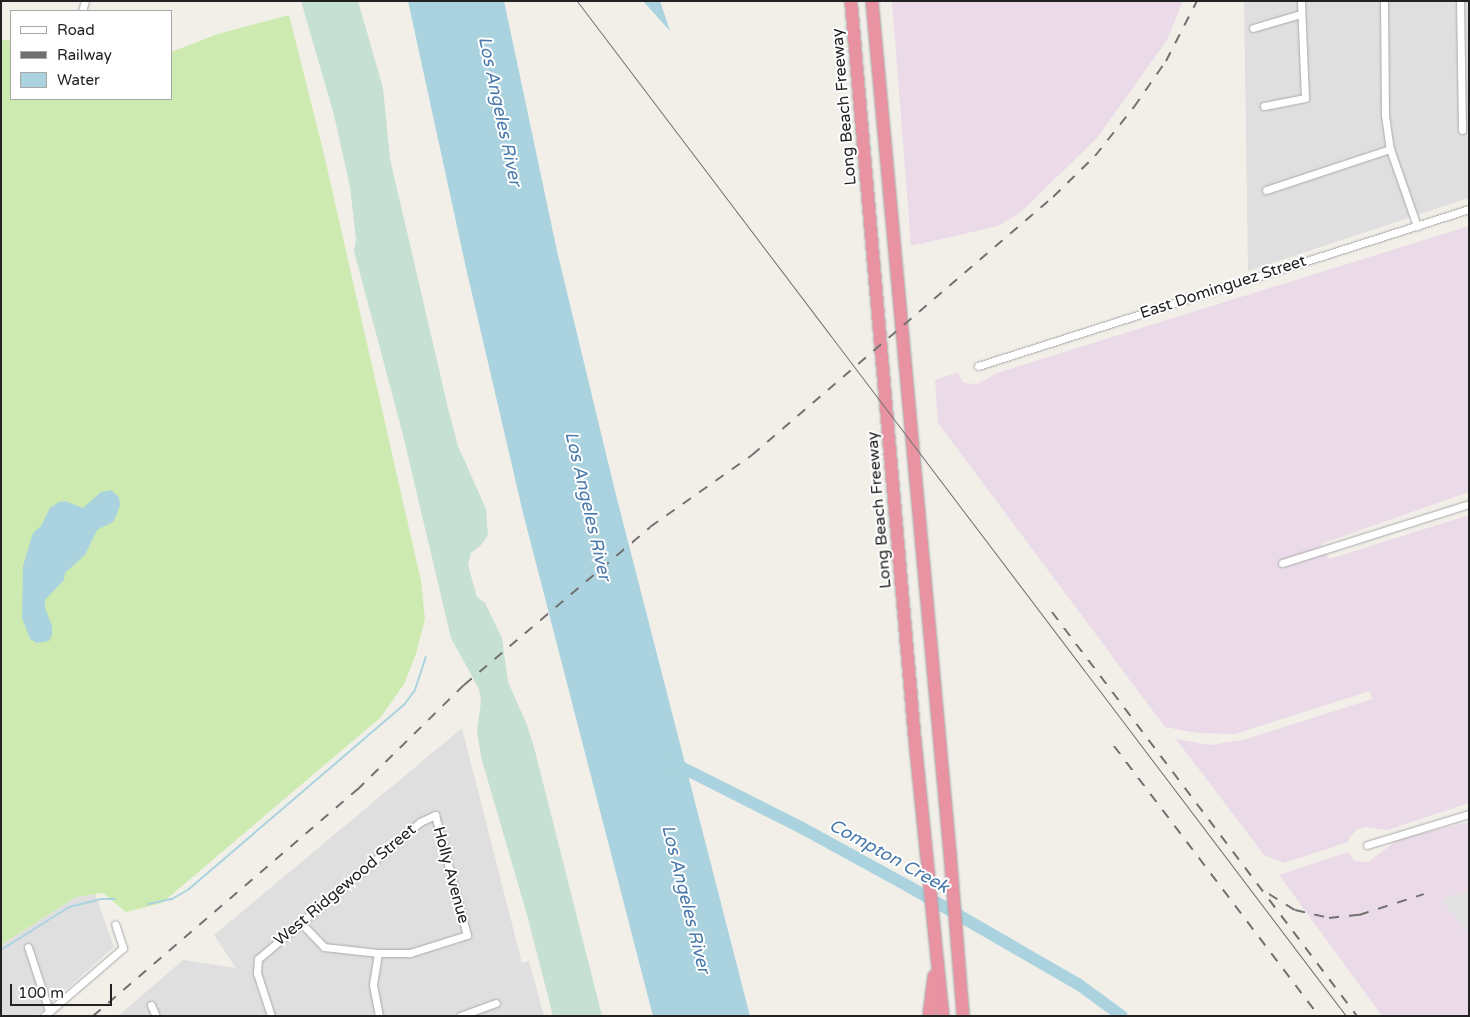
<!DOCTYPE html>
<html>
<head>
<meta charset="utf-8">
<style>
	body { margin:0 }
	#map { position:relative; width:1470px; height:1017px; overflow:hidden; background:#f2efe9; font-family:"Varela Round",sans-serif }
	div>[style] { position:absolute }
	.residential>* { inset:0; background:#e0dfdf }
	.industrial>* { inset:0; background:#ebdbe8 }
	.grass>* { inset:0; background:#cdebb0 }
	.wetland>* { inset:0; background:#c6e0d4 }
	.parking>* { inset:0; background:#e2e2e2 }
	.water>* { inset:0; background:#aad3df }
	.stream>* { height:2px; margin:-1px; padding:0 1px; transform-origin:1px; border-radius:1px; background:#aad3df }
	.river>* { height:12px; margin:-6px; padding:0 6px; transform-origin:6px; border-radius:6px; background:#aad3df }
	.roads { filter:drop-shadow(0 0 1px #a9a9a9) drop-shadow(0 0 1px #a9a9a9) }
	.minor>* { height:7px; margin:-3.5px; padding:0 3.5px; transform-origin:3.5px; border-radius:3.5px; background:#fff }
	.motorway>* { height:12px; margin:-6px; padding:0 6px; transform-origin:6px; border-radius:6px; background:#e892a2 }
	.tram>* { height:1px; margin:-0.5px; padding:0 0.5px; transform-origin:0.5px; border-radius:0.5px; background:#707070 }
	.rail>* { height:2px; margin-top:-1px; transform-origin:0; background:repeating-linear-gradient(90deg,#707070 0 10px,transparent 0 20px) }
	span { translate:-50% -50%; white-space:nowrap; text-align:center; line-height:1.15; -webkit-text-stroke:4px #fff; paint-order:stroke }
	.street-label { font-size:16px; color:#222 }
	.water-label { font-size:18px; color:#4a7aab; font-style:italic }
	.frame { position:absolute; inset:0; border:2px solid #222; pointer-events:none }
	.legend { position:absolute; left:10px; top:10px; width:162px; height:90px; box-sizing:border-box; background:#fff; border:1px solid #a7a7a7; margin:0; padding:6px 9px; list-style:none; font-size:15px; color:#222 }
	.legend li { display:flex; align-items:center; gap:10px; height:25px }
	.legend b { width:25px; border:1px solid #a7a7a7 }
	.scale { position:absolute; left:10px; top:984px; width:102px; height:22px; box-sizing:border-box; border:2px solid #222; border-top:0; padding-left:6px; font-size:15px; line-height:18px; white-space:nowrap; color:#222; -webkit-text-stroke:4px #fff; paint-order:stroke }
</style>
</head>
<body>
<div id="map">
	<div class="residential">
		<div style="clip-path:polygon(1244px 1px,1469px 1px,1469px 198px,1248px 271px)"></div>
		<div style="clip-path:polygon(462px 728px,522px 963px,529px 961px,544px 1016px,118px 1016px,183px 960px,236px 968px,214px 935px)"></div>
		<div style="clip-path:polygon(95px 894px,114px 947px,36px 1016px,1px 1016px,1px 945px,76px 897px)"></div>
	</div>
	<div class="industrial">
		<div style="clip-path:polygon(892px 1px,1183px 1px,1167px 40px,1097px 138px,1020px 213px,998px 226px,911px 246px)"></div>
		<div style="clip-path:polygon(1469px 226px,1469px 492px,1321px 544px,1329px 559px,1469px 515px,1469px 803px,1387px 830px,1365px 827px,1356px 830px,1350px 837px,1348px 842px,1284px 863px,1264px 855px,1176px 739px,1210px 745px,1243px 740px,1372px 699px,1370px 691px,1235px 734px,1198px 733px,1165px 727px,938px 423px,935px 380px,958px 372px,963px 383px,977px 384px,997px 373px)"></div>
		<div style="clip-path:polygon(1469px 822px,1469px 1016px,1382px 1016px,1279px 875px,1348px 852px,1354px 861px,1368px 862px,1399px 839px)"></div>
	</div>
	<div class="grass">
		<div style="clip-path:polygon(289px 15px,323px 150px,421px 581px,425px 619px,416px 654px,404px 684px,381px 717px,162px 903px,126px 912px,103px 893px,76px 897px,1px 945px,1px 39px,11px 41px,11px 99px,171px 99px,171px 52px,218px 34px)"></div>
	</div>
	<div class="wetland">
		<div style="clip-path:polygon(301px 1px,358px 1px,383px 88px,390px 159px,448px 408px,458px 446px,486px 509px,488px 535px,481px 545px,471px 553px,468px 565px,477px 597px,485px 603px,502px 638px,508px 682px,527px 725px,534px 747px,602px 1016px,553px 1016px,527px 915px,481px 757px,477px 731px,481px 701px,479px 689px,451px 638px,402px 431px,354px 251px,356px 240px,350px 187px,334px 115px)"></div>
	</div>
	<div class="parking">
		<div style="clip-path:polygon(1469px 891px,1469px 935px,1442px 900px)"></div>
	</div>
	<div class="water">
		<div style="clip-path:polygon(408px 1px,504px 1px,557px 251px,615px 491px,750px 1016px,653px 1016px,523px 513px,466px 268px)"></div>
		<div style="clip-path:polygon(643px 1px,660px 1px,670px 31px)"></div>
		<div style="clip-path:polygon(111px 490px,119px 497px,120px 506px,116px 516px,113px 522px,97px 530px,85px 555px,65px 573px,64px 580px,45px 600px,45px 608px,52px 626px,52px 635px,49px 641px,37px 643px,30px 639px,22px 618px,23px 566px,33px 533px,41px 526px,50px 508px,59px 502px,65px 501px,83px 508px,101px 492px)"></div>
	</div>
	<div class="stream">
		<div style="left:148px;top:904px;width:25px;rotate:-12deg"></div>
		<div style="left:172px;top:899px;width:20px;rotate:-30deg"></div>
		<div style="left:189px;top:889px;width:283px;rotate:-40.6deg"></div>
		<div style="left:404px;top:705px;width:19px;rotate:-54deg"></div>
		<div style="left:415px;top:690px;width:35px;rotate:-72deg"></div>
		<div style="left:1px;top:950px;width:80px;rotate:-32.3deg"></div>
		<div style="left:69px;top:907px;width:33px;rotate:-14deg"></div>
		<div style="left:101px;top:899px;width:14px"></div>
	</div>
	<div class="river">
		<div style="left:669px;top:761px;width:151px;rotate:26.7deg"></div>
		<div style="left:804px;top:829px;width:119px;rotate:28.7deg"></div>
		<div style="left:908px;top:886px;width:196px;rotate:30deg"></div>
		<div style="left:1078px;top:984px;width:54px;rotate:36deg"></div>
	</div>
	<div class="roads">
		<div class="minor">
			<div style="left:1384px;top:1px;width:114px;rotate:89.5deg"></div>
			<div style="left:1385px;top:115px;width:34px;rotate:82deg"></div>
			<div style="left:1390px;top:149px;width:82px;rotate:70.7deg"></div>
			<div style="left:1460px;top:1px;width:129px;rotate:89.1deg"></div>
			<div style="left:82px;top:11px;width:10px;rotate:-73deg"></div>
			<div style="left:1253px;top:28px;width:50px;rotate:-16.3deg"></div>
			<div style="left:1264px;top:106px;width:42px;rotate:-11deg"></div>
			<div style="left:1305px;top:98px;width:97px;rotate:-92.4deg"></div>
			<div style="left:1266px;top:190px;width:131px;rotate:-18.3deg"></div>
			<div style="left:978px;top:366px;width:515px;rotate:-17.73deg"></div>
			<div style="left:1282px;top:563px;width:196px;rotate:-17.5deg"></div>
			<div style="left:1367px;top:845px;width:107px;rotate:-16.9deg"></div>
			<div style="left:301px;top:923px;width:33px;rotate:46deg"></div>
			<div style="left:324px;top:947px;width:54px;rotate:6.3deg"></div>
			<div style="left:378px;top:953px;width:32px;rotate:99deg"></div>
			<div style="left:373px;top:985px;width:32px;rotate:79deg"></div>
			<div style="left:28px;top:947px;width:67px;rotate:71.8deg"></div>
			<div style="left:151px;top:1005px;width:12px;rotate:66deg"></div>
			<div style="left:44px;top:1016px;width:104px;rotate:-40.7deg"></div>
			<div style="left:123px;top:948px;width:25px;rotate:-108deg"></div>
			<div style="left:271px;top:1016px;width:45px;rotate:-108deg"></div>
			<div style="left:257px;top:973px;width:14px;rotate:-86deg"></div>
			<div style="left:258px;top:959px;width:212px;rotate:-40.2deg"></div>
			<div style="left:420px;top:822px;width:17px;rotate:-25deg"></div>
			<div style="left:435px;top:815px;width:124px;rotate:75.1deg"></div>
			<div style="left:467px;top:935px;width:60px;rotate:162.5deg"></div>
			<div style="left:410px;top:953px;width:32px;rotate:180deg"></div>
			<div style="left:460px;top:1016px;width:38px;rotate:-20deg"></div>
		</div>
		<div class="motorway">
			<div style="left:851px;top:1px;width:743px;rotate:85.06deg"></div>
			<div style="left:915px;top:741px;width:276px;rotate:84.2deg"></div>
			<div style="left:872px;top:1px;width:856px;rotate:84.77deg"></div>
			<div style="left:950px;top:853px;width:164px;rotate:85.4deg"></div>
			<div style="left:929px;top:1016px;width:40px;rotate:-82.9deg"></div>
		</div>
	</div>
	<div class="tram">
		<div style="left:577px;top:1px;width:1273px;rotate:52.85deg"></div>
	</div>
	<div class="rail">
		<div style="left:1052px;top:612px;width:506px;rotate:52.95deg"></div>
		<div style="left:1114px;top:746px;width:339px;rotate:52.8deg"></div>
		<div style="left:1269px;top:894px;width:31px;rotate:32deg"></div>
		<div style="left:1295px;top:910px;width:35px;rotate:13deg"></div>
		<div style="left:1329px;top:918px;width:30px;rotate:-6deg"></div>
		<div style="left:1359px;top:915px;width:68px;rotate:-17.9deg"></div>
		<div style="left:93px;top:1016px;width:348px;rotate:-40.6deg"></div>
		<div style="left:357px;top:790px;width:150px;rotate:-44.5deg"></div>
		<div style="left:464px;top:685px;width:244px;rotate:-40.3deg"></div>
		<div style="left:650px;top:527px;width:125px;rotate:-35.2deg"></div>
		<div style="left:752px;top:455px;width:396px;rotate:-40.6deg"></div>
		<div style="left:1053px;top:197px;width:59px;rotate:-44.3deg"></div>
		<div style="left:1095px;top:156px;width:63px;rotate:-51.5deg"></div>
		<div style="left:1134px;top:107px;width:56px;rotate:-55.2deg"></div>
		<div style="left:1166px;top:61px;width:68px;rotate:-62.7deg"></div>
	</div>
	<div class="street-label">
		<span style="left:844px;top:107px;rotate:-95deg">Long Beach Freeway</span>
		<span style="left:1223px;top:287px;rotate:-18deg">East Dominguez Street</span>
		<span style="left:879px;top:510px;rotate:-95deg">Long Beach Freeway</span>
		<span style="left:451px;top:875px;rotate:75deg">Holly Avenue</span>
		<span style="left:345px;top:885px;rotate:-40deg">West Ridgewood Street</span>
	</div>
	<div class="water-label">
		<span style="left:500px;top:111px;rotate:78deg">Los Angeles River</span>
		<span style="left:588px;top:506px;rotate:77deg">Los Angeles River</span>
		<span style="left:889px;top:856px;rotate:29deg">Compton Creek</span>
		<span style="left:686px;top:899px;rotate:76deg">Los Angeles River</span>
	</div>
	<div class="frame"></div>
	<ul class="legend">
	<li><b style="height:6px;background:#fff"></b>Road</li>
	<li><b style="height:6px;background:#707070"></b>Railway</li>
	<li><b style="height:14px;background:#aad3df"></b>Water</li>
	</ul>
	<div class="scale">100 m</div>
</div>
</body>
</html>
